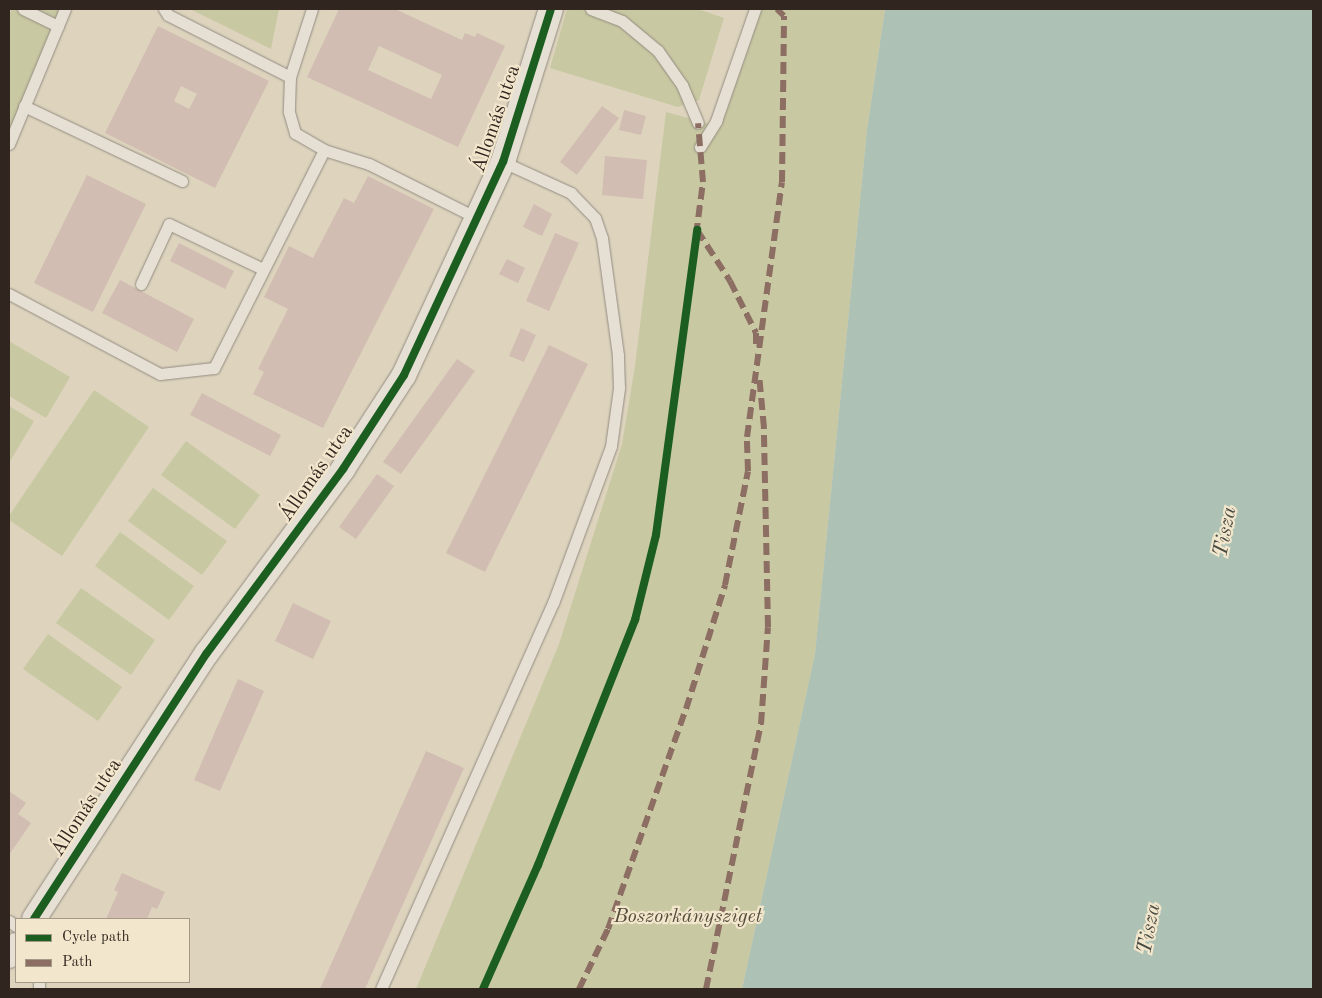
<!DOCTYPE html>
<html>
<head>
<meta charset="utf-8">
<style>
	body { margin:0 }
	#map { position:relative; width:1322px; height:998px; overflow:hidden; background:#ded4be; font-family:"Old Standard TT",serif }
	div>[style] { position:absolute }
	.green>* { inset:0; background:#c8c8a2 }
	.water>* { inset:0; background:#adc2b4 }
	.building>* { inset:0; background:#d1bdb1 }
	.roads { filter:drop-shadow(0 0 1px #938c80) drop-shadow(0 0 1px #938c80) }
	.lane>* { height:11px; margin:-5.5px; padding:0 5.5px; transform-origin:5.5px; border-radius:5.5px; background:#e5dfd4 }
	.street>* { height:24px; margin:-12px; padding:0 12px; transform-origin:12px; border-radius:12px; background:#e5dfd4 }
	.quiet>* { height:6px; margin-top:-3px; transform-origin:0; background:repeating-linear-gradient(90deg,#8d6e63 0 12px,transparent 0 18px) }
	.cycleway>* { height:8px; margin:-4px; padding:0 4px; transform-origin:4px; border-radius:4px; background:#1b5e20 }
	span { translate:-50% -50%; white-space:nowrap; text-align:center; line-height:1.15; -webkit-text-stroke:4.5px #f2e6cc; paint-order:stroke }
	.street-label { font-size:20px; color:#30261f }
	.park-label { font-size:20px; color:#524c3a; font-style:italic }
	.water-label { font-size:21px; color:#4a4b43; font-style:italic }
	.frame { position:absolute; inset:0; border:10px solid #30261f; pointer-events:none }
	.legend { position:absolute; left:15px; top:918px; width:175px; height:65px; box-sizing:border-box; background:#f2e6cc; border:1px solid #a49987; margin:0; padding:6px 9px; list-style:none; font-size:15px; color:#30261f }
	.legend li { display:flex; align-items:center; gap:10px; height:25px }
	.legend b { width:25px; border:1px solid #a49987 }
</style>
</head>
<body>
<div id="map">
	<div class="green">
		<div style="clip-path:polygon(12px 9px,65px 9px,9px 131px,9px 15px)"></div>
		<div style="clip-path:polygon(190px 9px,279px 9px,271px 49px)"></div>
		<div style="clip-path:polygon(567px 9px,698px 9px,724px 18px,699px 100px,678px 107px,550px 68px)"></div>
		<div style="clip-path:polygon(762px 9px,885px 9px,867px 130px,815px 654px,742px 989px,416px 989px,559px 644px,622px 444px,635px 366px,666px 112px,721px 127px)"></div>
		<div style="clip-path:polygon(9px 341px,70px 377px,46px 418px,9px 396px)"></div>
		<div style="clip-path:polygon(94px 390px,149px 427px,62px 556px,9px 520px,9px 516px)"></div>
		<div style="clip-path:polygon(9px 406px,34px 421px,9px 463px)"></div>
		<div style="clip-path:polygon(186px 441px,260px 495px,235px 529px,161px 475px)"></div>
		<div style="clip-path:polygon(153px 488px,227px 541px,202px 575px,128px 521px)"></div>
		<div style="clip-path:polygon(120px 532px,194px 586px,169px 620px,95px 566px)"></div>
		<div style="clip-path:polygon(81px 588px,155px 640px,131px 675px,56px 623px)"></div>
		<div style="clip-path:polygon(48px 634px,122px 687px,98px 721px,23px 669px)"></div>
	</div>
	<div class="water">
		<div style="clip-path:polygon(885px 9px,1313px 9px,1313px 989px,742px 989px,815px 654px,867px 130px)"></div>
	</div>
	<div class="building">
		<div style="clip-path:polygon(evenodd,339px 9px,395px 9px,462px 40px,465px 33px,475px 37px,477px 33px,505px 46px,458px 147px,307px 77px,339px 9px,379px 46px,442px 75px,431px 99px,368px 70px,379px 46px)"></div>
		<div style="clip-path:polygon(evenodd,158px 26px,269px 81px,215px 188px,105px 133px,158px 26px,181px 86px,197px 94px,189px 109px,174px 101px,181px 86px)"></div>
		<div style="clip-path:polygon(602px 106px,619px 118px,577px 175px,560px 162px)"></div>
		<div style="clip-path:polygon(624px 110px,646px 116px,641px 135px,619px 130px)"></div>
		<div style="clip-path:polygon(605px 156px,647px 160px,643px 199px,602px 195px)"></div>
		<div style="clip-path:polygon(87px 175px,146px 204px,93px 312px,34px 283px)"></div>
		<div style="clip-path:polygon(368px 176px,434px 209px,323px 428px,253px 394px,264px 372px,258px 369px,288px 309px,264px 297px,289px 246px,313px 258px,344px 198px,354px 203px)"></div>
		<div style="clip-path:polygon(534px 204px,552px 214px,542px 236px,523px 227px)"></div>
		<div style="clip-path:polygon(555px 233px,579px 243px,549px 311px,526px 301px)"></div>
		<div style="clip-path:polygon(179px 243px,234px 271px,225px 289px,170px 261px)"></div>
		<div style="clip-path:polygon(507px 259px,525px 268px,518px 283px,499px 274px)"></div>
		<div style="clip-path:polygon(120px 280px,194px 319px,177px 352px,102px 313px)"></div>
		<div style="clip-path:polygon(521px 328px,536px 335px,524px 362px,509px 356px)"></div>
		<div style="clip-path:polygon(549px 345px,588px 364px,485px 572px,446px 553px)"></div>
		<div style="clip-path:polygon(457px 359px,475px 371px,401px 474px,383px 462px)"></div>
		<div style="clip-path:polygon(202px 393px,281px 435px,270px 456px,190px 415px)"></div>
		<div style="clip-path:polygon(377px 474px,394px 486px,356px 539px,339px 527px)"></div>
		<div style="clip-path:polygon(293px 603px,331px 621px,313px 659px,275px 641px)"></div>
		<div style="clip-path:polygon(238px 679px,264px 691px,220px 791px,194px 780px)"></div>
		<div style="clip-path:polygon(426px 751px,464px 768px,365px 989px,320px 989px)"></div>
		<div style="clip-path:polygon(9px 791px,26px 803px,18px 814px,31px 823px,9px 855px)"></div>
		<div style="clip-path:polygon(122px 873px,165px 892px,157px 909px,152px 907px,147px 919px,106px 919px,118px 892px,114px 890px)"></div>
	</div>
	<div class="roads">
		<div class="lane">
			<div style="left:23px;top:9px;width:39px;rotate:26deg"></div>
			<div style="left:164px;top:9px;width:7px;rotate:56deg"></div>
			<div style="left:168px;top:15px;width:137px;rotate:26.9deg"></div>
			<div style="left:290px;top:77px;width:71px;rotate:-72.1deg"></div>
			<div style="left:591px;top:9px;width:33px;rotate:21deg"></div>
			<div style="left:622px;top:21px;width:47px;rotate:39.8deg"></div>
			<div style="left:658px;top:51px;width:42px;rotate:54.8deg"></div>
			<div style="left:682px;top:85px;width:41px;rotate:67.2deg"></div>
			<div style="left:290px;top:77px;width:35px;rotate:92deg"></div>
			<div style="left:289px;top:112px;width:22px;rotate:74deg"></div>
			<div style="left:295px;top:133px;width:34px;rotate:30deg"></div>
			<div style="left:324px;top:150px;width:47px;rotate:17.3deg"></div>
			<div style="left:369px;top:164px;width:121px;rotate:26.6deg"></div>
			<div style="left:24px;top:106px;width:175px;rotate:25.4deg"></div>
			<div style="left:9px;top:144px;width:146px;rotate:-67.5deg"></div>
			<div style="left:700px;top:147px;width:31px;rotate:-58deg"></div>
			<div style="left:716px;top:121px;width:119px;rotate:-70.8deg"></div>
			<div style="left:141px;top:284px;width:66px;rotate:-65deg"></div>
			<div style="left:169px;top:224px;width:104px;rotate:25.6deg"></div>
			<div style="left:9px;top:294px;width:171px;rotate:27.9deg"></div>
			<div style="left:160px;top:374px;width:54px;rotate:-6.3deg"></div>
			<div style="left:214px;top:368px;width:244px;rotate:-63.2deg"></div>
			<div style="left:9px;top:921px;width:9px;rotate:36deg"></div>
			<div style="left:39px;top:989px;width:7px;rotate:-90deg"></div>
			<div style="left:381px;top:989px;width:423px;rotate:-66deg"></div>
			<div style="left:553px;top:603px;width:167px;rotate:-69.7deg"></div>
			<div style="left:611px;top:446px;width:59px;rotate:-82.1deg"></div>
			<div style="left:619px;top:388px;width:33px;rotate:-92deg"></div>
			<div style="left:618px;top:355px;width:118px;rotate:-97.8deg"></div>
			<div style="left:602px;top:238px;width:21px;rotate:-109deg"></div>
			<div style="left:595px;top:218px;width:35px;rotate:-134deg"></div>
			<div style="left:571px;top:193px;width:75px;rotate:-155.5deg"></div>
		</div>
		<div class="street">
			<div style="left:34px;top:919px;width:317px;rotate:-57deg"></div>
			<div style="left:207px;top:653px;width:229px;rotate:-53.5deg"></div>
			<div style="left:343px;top:469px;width:112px;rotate:-57deg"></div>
			<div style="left:404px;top:375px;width:235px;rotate:-65.1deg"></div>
			<div style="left:503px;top:162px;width:160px;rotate:-72.6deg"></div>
			<div style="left:9px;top:956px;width:13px;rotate:-58deg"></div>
		</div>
	</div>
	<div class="quiet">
		<div style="left:697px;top:230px;width:61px;rotate:57.1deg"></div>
		<div style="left:730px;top:281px;width:58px;rotate:63.4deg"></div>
		<div style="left:756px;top:333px;width:11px;rotate:90deg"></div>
		<div style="left:696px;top:235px;width:53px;rotate:-82.5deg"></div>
		<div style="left:703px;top:182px;width:59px;rotate:-94.8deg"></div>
		<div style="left:579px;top:989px;width:67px;rotate:-64.2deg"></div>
		<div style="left:608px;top:929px;width:233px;rotate:-70.5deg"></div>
		<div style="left:686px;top:709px;width:130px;rotate:-72.5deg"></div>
		<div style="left:725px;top:585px;width:116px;rotate:-78.6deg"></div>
		<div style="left:748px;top:471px;width:34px;rotate:-92deg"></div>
		<div style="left:747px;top:437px;width:257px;rotate:-82.2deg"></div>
		<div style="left:782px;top:182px;width:166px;rotate:-89.3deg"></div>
		<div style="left:784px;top:16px;width:10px;rotate:-135deg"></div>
		<div style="left:706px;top:989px;width:271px;rotate:-78.3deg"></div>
		<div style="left:761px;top:724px;width:97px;rotate:-85.9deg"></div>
		<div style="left:768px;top:627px;width:199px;rotate:-91.2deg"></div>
		<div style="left:764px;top:428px;width:54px;rotate:-95.3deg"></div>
	</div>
	<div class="cycleway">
		<div style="left:34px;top:919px;width:317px;rotate:-57deg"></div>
		<div style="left:207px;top:653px;width:229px;rotate:-53.5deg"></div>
		<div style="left:343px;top:469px;width:112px;rotate:-57deg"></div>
		<div style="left:404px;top:375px;width:235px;rotate:-65.1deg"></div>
		<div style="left:503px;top:162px;width:160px;rotate:-72.6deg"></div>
		<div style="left:483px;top:989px;width:136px;rotate:-66.1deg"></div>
		<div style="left:538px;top:865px;width:264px;rotate:-68.4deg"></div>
		<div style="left:635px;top:620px;width:88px;rotate:-76.1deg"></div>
		<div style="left:656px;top:535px;width:308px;rotate:-82.3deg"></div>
	</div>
	<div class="street-label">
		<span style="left:497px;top:119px;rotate:-71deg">Állomás utca</span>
		<span style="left:317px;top:474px;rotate:-55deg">Állomás utca</span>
		<span style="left:87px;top:808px;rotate:-57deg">Állomás utca</span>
	</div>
	<div class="park-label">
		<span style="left:688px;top:917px">Boszorkánysziget</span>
	</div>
	<div class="water-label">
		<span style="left:1226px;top:532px;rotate:-79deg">Tisza</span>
		<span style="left:1150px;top:929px;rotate:-79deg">Tisza</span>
	</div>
	<div class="frame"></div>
	<ul class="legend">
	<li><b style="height:6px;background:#1b5e20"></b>Cycle path</li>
	<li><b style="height:6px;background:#8d6e63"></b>Path</li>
	</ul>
</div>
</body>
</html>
